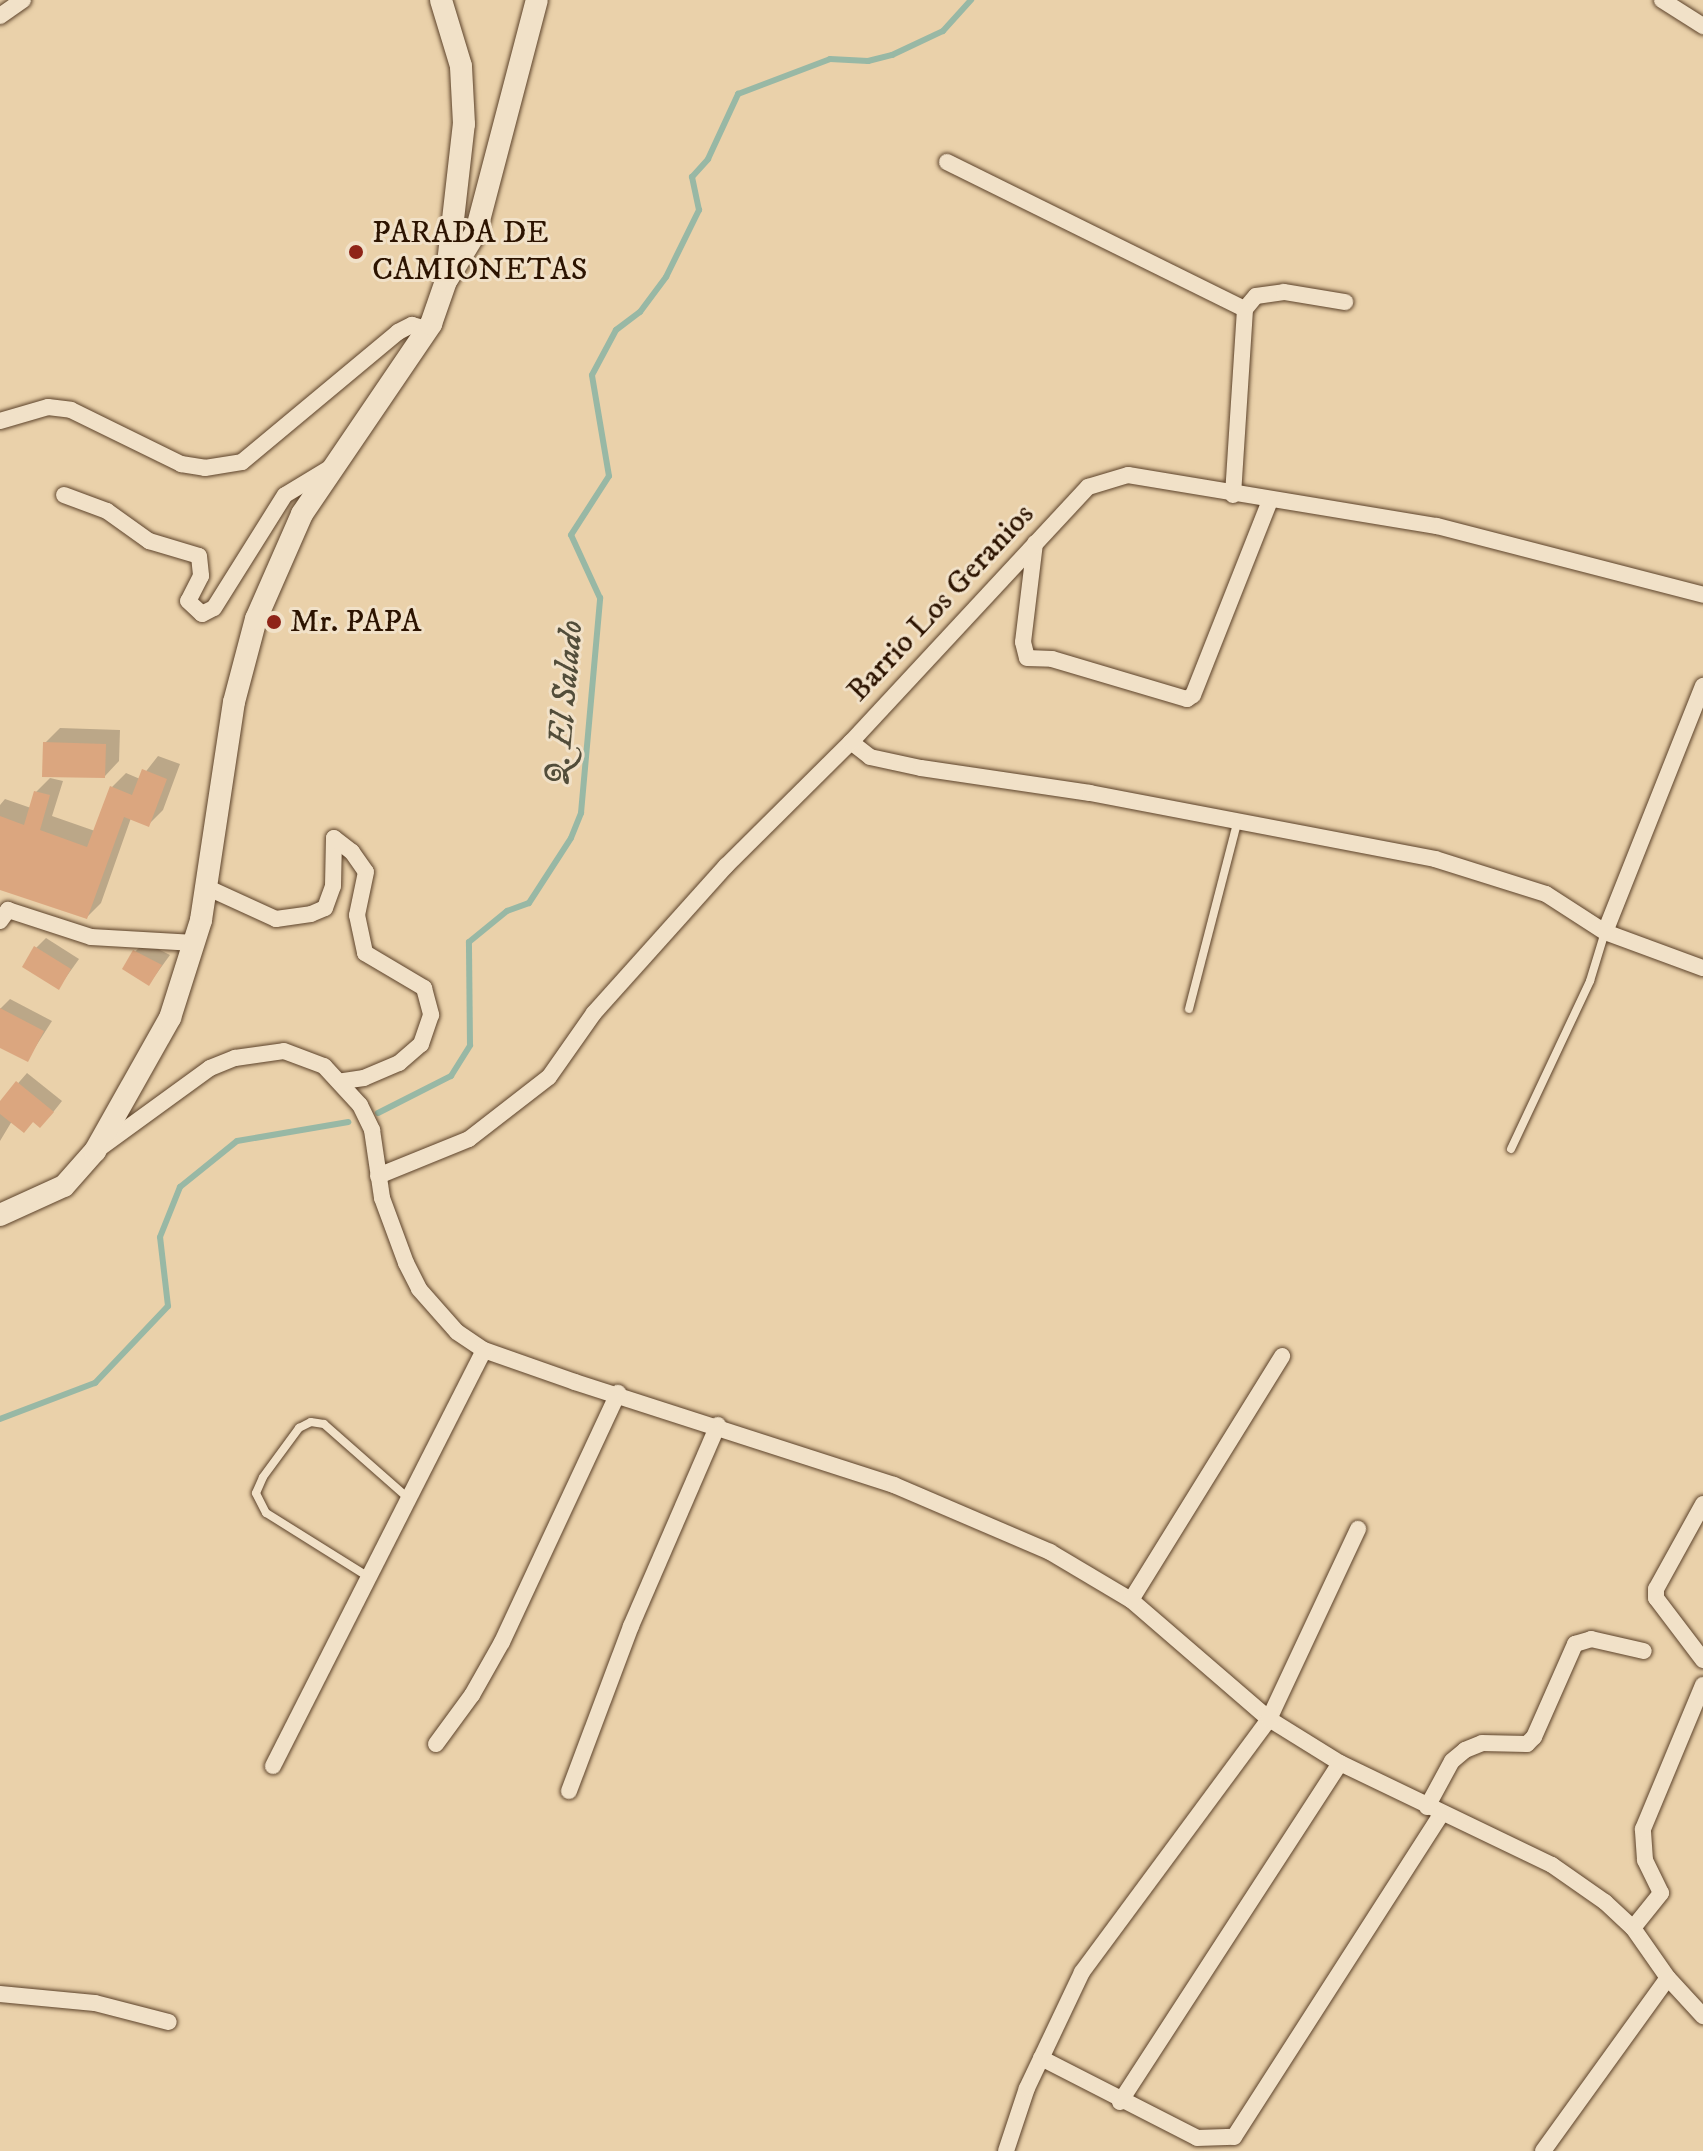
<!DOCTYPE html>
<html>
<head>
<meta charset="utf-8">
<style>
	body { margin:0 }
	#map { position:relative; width:1703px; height:2151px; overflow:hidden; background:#ead1aa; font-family:"IM FELL DW Pica",serif }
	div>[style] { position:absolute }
	.shadow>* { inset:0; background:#0003 }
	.stream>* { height:6px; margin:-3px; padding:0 3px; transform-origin:3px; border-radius:3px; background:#98b8a5 }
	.building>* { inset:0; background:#dba67f }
	.roads { filter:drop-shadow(0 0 2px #5c422a) drop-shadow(0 0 2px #5c422a) }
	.lane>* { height:8px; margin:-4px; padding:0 4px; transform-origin:4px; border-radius:4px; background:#f1e1c8 }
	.street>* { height:16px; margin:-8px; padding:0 8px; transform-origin:8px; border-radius:8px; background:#f1e1c8 }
	.secondary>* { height:22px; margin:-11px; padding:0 11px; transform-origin:11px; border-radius:11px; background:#f1e1c8 }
	.dots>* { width:22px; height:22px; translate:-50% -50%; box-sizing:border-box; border:4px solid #f1e1c8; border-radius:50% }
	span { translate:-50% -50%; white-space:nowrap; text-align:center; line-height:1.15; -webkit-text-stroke:6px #f1e1c8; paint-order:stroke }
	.poi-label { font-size:32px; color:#2c1300 }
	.left { translate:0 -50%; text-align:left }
	.street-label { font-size:32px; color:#2c1300 }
	.water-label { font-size:34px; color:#524d3a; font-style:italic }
</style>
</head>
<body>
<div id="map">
	<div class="shadow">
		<div style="clip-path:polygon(60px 728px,120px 730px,119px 761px,105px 776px,45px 743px)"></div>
		<div style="clip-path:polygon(158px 756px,180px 764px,163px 810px,149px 824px,131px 818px,101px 903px,87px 917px,0 888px,0 805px,5px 799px,31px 808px,36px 792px,50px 778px,63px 781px,52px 816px,95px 831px,112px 787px,126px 773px,140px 779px)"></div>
		<div style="clip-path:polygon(46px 938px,79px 959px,59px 987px,36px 948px)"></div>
		<div style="clip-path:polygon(144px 942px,170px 955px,149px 984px,135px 952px)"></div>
		<div style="clip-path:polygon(10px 999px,52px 1021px,27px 1060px,0 1046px,0 1009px)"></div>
		<div style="clip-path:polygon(27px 1073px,62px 1101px,50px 1116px,12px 1121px,0 1141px,0 1104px)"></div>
	</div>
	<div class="stream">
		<div style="left:378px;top:1113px;width:82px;rotate:-26.9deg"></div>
		<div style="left:451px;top:1076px;width:36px;rotate:-58deg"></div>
		<div style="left:470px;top:1045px;width:103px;rotate:-90.6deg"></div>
		<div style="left:469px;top:942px;width:49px;rotate:-39.2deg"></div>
		<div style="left:507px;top:911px;width:23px;rotate:-20deg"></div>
		<div style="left:529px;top:903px;width:77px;rotate:-57.1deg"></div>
		<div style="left:571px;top:838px;width:27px;rotate:-68deg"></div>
		<div style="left:581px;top:813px;width:216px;rotate:-84.9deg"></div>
		<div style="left:600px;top:598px;width:69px;rotate:-114.7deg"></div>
		<div style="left:571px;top:535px;width:70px;rotate:-57.2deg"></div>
		<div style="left:609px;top:476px;width:102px;rotate:-99.6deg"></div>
		<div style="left:592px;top:375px;width:51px;rotate:-61.9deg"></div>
		<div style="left:616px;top:330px;width:30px;rotate:-37deg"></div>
		<div style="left:640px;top:312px;width:44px;rotate:-53.4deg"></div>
		<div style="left:666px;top:277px;width:75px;rotate:-63.8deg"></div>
		<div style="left:699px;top:210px;width:34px;rotate:-102deg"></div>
		<div style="left:692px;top:177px;width:24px;rotate:-48deg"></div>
		<div style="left:708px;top:159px;width:72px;rotate:-65.2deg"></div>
		<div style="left:738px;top:94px;width:98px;rotate:-20.8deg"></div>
		<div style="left:830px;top:59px;width:38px;rotate:3deg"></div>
		<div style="left:868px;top:61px;width:25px;rotate:-14deg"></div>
		<div style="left:892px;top:55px;width:56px;rotate:-25.2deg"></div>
		<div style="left:943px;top:31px;width:42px;rotate:-47.9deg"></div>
		<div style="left:0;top:1419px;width:102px;rotate:-20.8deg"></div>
		<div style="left:95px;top:1383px;width:106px;rotate:-46.5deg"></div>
		<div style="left:168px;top:1306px;width:69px;rotate:-96.6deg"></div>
		<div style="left:160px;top:1237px;width:54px;rotate:-68.2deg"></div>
		<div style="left:180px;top:1187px;width:73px;rotate:-38.9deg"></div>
		<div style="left:237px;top:1141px;width:113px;rotate:-9.7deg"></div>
	</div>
	<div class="building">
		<div style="clip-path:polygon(43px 742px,106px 744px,105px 778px,42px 777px)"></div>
		<div style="clip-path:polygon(142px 769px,167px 779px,149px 827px,124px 817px,87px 919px,0 890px,0 816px,24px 825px,34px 791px,50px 795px,40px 830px,87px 847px,110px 786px,132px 795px)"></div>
		<div style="clip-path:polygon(34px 946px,71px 969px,59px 990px,22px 967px)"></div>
		<div style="clip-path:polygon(133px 950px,162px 965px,149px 986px,122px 969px)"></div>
		<div style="clip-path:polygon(0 1008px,44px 1031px,28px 1062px,0 1048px)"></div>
		<div style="clip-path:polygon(16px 1081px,54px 1112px,40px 1128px,33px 1122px,24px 1133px,0 1114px,0 1101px)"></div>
	</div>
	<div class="roads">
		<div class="lane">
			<div style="left:1189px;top:1009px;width:192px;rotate:-75.5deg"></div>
			<div style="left:1511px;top:1149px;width:186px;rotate:-64.8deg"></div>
			<div style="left:1590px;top:981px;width:51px;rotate:-73deg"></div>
			<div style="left:367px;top:1576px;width:119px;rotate:-148deg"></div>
			<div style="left:266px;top:1513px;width:22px;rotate:-117deg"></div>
			<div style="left:256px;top:1493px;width:17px;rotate:-66deg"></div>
			<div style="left:263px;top:1477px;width:61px;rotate:-53.7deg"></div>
			<div style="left:299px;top:1428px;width:13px;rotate:-27deg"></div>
			<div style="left:311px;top:1422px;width:13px;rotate:9deg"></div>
			<div style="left:324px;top:1424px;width:112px;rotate:41.4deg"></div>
		</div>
		<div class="street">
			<div style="left:1662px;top:0;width:49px;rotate:32.4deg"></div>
			<div style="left:0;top:16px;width:28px;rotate:-35deg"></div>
			<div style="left:947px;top:162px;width:332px;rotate:26.3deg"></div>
			<div style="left:0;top:421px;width:50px;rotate:-16.3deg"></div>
			<div style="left:48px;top:407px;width:23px;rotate:7deg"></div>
			<div style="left:71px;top:410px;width:123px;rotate:26.1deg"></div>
			<div style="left:181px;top:464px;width:24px;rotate:9deg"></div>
			<div style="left:205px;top:468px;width:37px;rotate:-9deg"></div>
			<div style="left:242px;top:462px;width:203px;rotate:-39.8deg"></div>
			<div style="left:398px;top:332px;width:16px;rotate:-27deg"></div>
			<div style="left:412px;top:325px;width:16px;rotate:15deg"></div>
			<div style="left:64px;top:495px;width:46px;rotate:20.4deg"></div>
			<div style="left:107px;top:511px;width:52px;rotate:35.5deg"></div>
			<div style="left:149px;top:541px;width:52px;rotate:16.7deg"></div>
			<div style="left:199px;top:556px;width:20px;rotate:84deg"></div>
			<div style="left:201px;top:576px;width:28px;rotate:117deg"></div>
			<div style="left:188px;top:601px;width:19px;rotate:43deg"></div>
			<div style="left:202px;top:614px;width:13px;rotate:-27deg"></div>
			<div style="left:214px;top:608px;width:133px;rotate:-57.9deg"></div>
			<div style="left:285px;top:495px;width:52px;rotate:-31deg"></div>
			<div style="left:1233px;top:495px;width:186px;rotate:-86.3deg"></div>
			<div style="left:1245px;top:309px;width:17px;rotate:-50deg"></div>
			<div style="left:1256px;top:296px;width:28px;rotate:-8deg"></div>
			<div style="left:1284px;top:292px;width:62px;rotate:9.3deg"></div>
			<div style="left:1035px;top:543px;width:100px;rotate:96.9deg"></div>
			<div style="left:1023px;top:642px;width:16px;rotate:76deg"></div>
			<div style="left:1027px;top:658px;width:25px;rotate:2deg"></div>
			<div style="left:1052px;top:659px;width:141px;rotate:16.5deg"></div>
			<div style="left:1187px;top:699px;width:7px;rotate:-34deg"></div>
			<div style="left:1193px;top:695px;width:209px;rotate:-68.4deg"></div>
			<div style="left:851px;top:742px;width:24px;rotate:38deg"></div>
			<div style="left:870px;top:757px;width:52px;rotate:12.2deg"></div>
			<div style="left:921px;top:768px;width:171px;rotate:8.4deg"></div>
			<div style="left:1090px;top:793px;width:351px;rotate:10.8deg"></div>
			<div style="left:1435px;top:859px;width:116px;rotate:17.5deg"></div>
			<div style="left:1546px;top:894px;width:70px;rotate:32.8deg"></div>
			<div style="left:1605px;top:932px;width:104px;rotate:20.2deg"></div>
			<div style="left:206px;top:887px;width:77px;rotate:24.6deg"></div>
			<div style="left:276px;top:919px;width:35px;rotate:-8deg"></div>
			<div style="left:311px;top:914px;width:15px;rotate:-23deg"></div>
			<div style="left:325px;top:908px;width:23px;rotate:-70deg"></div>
			<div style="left:333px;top:886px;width:48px;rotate:-88.8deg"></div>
			<div style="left:334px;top:838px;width:23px;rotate:38deg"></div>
			<div style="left:352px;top:852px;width:24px;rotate:55deg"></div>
			<div style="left:366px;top:872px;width:44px;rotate:101.8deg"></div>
			<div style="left:357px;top:915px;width:39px;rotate:78deg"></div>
			<div style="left:365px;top:953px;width:69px;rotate:30.7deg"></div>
			<div style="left:424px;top:988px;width:28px;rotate:75deg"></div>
			<div style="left:431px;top:1015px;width:31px;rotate:109deg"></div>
			<div style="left:421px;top:1044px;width:29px;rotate:139deg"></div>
			<div style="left:399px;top:1063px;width:38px;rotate:157deg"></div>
			<div style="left:364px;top:1078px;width:22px;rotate:172deg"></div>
			<div style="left:0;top:921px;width:14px;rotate:-54deg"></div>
			<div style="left:8px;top:910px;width:87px;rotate:18deg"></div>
			<div style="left:91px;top:937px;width:104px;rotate:3.3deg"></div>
			<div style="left:1605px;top:932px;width:265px;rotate:-68.3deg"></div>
			<div style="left:100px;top:1148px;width:136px;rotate:-36deg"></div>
			<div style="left:210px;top:1068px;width:27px;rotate:-22deg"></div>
			<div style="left:235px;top:1058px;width:49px;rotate:-8.1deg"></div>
			<div style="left:284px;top:1051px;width:43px;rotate:20.6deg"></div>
			<div style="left:324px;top:1066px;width:53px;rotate:47.3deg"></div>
			<div style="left:360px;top:1105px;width:28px;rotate:64deg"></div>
			<div style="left:372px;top:1130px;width:69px;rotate:81.6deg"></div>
			<div style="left:382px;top:1198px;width:69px;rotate:69.7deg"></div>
			<div style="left:406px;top:1263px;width:29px;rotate:63deg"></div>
			<div style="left:419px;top:1289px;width:57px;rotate:48.5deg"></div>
			<div style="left:457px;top:1332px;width:32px;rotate:34deg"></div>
			<div style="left:484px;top:1350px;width:96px;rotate:19.4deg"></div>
			<div style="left:575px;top:1382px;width:335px;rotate:17.9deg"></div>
			<div style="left:894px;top:1485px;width:170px;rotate:23.2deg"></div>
			<div style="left:1050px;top:1552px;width:94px;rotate:30.7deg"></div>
			<div style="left:1131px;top:1600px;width:182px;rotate:40.8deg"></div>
			<div style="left:1269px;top:1719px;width:84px;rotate:31.8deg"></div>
			<div style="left:1340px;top:1763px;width:235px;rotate:25.7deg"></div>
			<div style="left:1552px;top:1865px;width:65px;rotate:34.9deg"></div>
			<div style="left:1605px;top:1902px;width:38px;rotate:43deg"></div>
			<div style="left:1633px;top:1928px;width:61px;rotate:55deg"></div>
			<div style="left:1668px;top:1978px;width:52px;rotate:47.4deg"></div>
			<div style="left:378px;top:1176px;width:98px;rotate:-22.1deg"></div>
			<div style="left:469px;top:1139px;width:101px;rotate:-37.8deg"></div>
			<div style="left:549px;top:1077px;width:78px;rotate:-54.9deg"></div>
			<div style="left:594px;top:1013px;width:198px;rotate:-48.1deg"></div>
			<div style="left:726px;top:866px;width:176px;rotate:-44.8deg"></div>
			<div style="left:851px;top:742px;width:348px;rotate:-47.1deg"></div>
			<div style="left:1088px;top:487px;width:42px;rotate:-16.7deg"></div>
			<div style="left:1128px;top:475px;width:313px;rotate:9.4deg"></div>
			<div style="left:1437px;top:526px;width:275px;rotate:14.5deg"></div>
			<div style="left:1703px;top:1504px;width:97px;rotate:118.9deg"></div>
			<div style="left:1656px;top:1589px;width:9px;rotate:90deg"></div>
			<div style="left:1656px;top:1598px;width:78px;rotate:52.8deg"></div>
			<div style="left:1131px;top:1600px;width:287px;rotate:-58.2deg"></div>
			<div style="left:436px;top:1744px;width:61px;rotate:-53.7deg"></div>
			<div style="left:472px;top:1695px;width:61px;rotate:-60.5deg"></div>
			<div style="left:502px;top:1642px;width:275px;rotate:-65deg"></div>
			<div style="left:273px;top:1766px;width:466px;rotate:-63.1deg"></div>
			<div style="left:569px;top:1791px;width:176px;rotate:-69.4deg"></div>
			<div style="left:631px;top:1626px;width:219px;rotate:-66.6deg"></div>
			<div style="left:1427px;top:1807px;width:52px;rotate:-61.5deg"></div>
			<div style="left:1452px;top:1761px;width:17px;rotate:-40deg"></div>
			<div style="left:1465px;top:1750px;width:18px;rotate:-22deg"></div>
			<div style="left:1482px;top:1743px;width:45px;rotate:1.3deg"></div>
			<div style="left:1527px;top:1744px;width:10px;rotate:-45deg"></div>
			<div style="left:1534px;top:1737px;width:102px;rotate:-66.2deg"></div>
			<div style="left:1575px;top:1644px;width:17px;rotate:-17deg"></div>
			<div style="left:1591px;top:1639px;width:54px;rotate:12.8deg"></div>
			<div style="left:1633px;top:1928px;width:45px;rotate:-51.3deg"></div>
			<div style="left:1661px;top:1893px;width:37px;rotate:-116deg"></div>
			<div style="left:1645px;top:1860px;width:31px;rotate:-94deg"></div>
			<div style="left:1643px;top:1829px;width:156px;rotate:-67.4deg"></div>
			<div style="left:0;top:1994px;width:95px;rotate:5.4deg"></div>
			<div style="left:95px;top:2003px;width:76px;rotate:14.4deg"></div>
			<div style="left:1041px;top:2058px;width:175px;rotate:27.1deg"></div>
			<div style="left:1197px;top:2138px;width:37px;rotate:-2deg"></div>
			<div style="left:1234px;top:2137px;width:384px;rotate:-57.3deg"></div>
			<div style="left:1120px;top:2102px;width:404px;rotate:-57deg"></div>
			<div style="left:1006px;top:2151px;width:66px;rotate:-71.6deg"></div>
			<div style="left:1027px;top:2088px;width:128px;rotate:-64.6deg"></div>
			<div style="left:1082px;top:1972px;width:315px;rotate:-53.5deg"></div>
			<div style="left:1269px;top:1719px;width:210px;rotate:-64.9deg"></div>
			<div style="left:1543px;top:2151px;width:213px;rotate:-54.2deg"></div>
		</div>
		<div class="secondary">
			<div style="left:448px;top:278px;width:54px;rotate:-58.7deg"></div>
			<div style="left:476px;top:232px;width:240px;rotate:-75.3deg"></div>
			<div style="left:0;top:1215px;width:70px;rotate:-24.4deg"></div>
			<div style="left:64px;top:1186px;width:47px;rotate:-48.5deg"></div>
			<div style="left:95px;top:1151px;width:153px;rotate:-60.6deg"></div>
			<div style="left:170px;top:1018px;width:103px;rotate:-72.4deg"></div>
			<div style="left:201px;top:920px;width:220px;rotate:-81.4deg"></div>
			<div style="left:234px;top:702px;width:86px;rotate:-75.2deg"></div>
			<div style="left:256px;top:619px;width:115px;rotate:-66.3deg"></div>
			<div style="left:302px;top:514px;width:230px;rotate:-55.8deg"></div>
			<div style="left:431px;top:324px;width:46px;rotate:-70.8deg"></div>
			<div style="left:446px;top:281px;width:158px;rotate:-83.5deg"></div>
			<div style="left:464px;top:124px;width:58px;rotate:-93deg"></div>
			<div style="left:461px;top:66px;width:69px;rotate:-106.9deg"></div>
		</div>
	</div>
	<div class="dots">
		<div style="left:356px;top:252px;background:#8f2418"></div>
		<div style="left:274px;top:622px;background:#8f2418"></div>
	</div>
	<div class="poi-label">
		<span class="left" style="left:372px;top:252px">PARADA DE<br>CAMIONETAS</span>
		<span class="left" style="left:290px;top:622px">Mr. PAPA</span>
	</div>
	<div class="street-label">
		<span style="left:941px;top:603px;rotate:-47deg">Barrio Los Geranios</span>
	</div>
	<div class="water-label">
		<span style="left:565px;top:703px;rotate:-85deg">Q. El Salado</span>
	</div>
</div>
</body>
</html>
